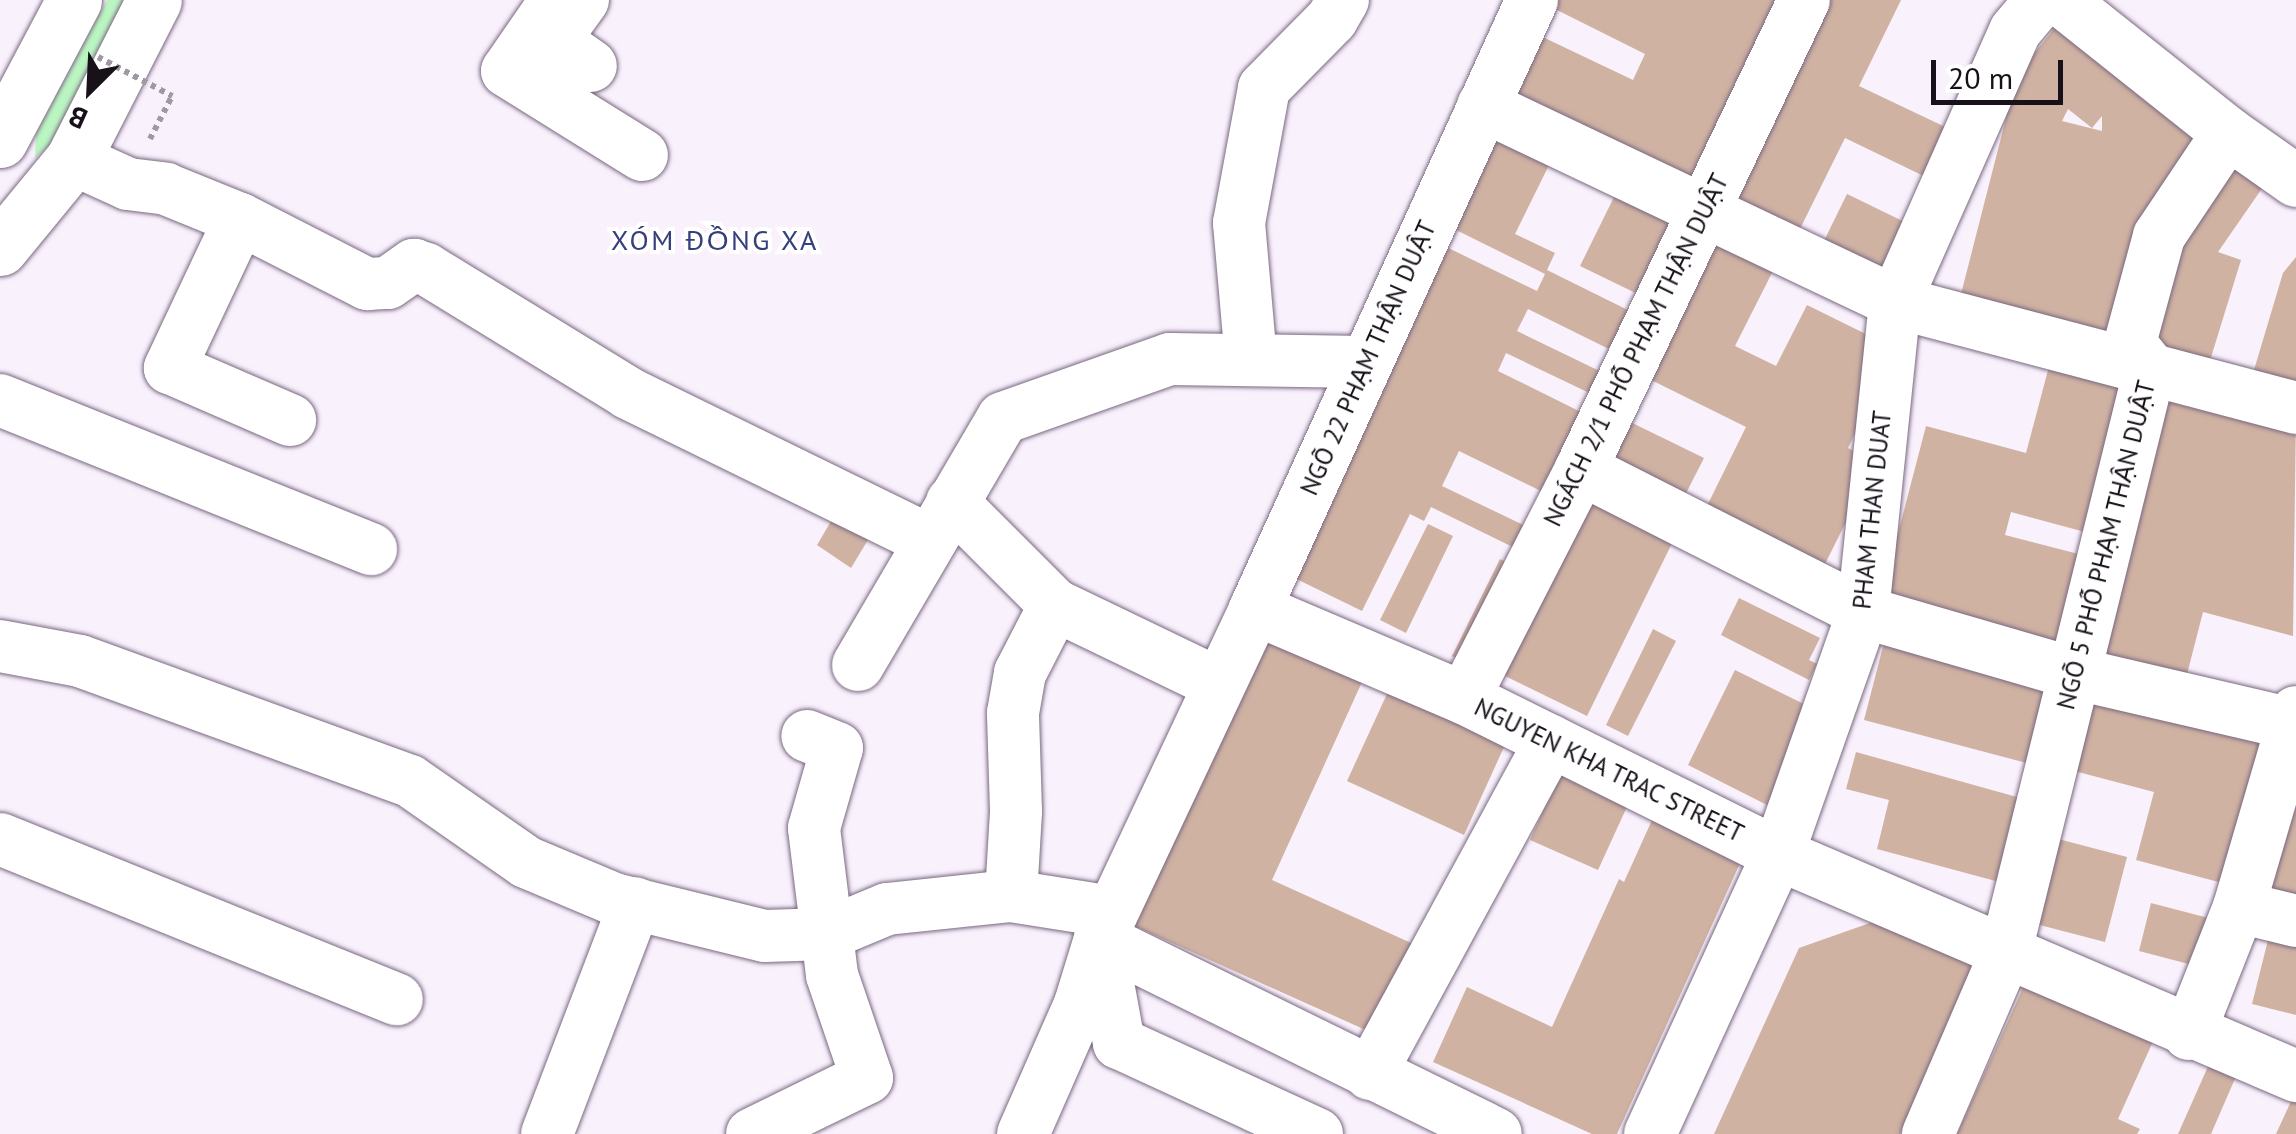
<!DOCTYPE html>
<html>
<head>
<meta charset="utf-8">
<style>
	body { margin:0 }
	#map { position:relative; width:2296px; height:1134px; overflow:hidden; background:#f9f1fc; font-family:"PT Sans",sans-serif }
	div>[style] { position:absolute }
	.green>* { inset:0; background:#bbf6c2 }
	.building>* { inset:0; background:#cfb2a2 }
	.path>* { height:6px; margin-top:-3px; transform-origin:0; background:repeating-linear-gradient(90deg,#a098a2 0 5px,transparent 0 10px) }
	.roads { filter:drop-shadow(0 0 2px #7a6880) drop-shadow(0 0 2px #7a6880) }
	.minor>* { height:52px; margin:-26px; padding:0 26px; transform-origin:26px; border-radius:26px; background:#fff }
	.major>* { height:55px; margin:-27.5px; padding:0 27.5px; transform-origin:27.5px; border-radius:27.5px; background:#fff }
	.path-bridge>* { height:6px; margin-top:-3px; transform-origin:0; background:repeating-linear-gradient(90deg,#a098a2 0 5px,transparent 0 10px) }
	.bridges { filter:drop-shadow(0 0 2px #7a6880) drop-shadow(0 0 2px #7a6880) }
	.highway-bridge>* { height:55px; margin:-27.5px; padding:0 27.5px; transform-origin:27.5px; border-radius:27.5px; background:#fff }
	span { translate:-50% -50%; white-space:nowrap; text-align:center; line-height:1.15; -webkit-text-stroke:8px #fff; paint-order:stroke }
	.street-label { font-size:25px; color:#18111a }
	.neighbourhood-label { font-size:28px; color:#363f7a; letter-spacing:2.5px }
	.north { position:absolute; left:40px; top:40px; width:100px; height:100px; -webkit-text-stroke:8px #fff; paint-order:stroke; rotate:204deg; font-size:28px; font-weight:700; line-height:40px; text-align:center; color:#18111a }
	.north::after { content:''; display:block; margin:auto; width:35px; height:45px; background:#18111a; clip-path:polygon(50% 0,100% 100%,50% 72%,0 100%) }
	.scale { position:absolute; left:1931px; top:60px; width:132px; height:45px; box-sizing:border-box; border:5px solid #18111a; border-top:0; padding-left:12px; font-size:30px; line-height:35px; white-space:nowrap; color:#18111a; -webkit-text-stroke:8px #fff; paint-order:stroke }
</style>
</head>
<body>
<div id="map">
	<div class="green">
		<div style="clip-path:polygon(107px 0,128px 0,52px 143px,35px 158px,36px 134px)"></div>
	</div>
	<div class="building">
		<div style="clip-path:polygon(1544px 0,1798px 0,1702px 200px,1496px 100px,1530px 31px,1633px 80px,1645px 54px,1543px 3px)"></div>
		<div style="clip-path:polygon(1813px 0,1901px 0,1859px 86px,1960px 134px,1936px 182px,1845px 138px,1794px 241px,1714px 203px)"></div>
		<div style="clip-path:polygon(evenodd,2070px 9px,2218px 127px,2119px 344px,1959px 302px,2017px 75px,2070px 9px,2068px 109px,2092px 128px,2102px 116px,2102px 131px,2062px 121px,2068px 109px)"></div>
		<div style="clip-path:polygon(1494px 125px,1554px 155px,1515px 234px,1555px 253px,1547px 270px,1644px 318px,1625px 357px,1528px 309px,1517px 331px,1614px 378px,1604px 400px,1506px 353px,1498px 371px,1595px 419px,1555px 498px,1459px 451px,1442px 486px,1538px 532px,1527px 554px,1431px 507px,1424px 521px,1410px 514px,1362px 611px,1278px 570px,1438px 243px,1537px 291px,1545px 274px,1446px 225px)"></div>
		<div style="clip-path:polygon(2238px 148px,2272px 174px,2218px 252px,2241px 260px,2208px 367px,2138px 346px,2172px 237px)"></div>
		<div style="clip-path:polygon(1619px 187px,1691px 223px,1652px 301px,1580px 266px)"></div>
		<div style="clip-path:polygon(1847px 194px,1915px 227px,1885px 286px,1818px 253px)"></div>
		<div style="clip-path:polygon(1710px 220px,1781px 255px,1735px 346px,1776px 366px,1807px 305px,1890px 346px,1885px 370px,1848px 448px,1876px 462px,1818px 578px,1700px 520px,1746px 427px,1635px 372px)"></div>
		<div style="clip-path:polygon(2296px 257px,2296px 393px,2251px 380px,2283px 273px)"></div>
		<div style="clip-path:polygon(2052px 355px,2141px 379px,2100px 536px,2011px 512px,2005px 535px,2094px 558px,2067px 660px,1878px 610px,1926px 426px,2026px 453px)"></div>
		<div style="clip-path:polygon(2160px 379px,2296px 415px,2293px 636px,2203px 612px,2184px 686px,2086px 661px)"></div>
		<div style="clip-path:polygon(1614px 414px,1704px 458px,1678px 509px,1589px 465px)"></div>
		<div style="clip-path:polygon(1589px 476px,1682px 523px,1587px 716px,1493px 670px)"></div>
		<div style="clip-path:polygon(840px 506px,877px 525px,851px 568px,817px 545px)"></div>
		<div style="clip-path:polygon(1428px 524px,1453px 536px,1406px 633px,1380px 620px)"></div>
		<div style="clip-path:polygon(1500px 559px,1520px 569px,1472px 666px,1452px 656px)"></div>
		<div style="clip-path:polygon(1739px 598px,1820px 638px,1809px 660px,1817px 664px,1809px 680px,1721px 635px)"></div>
		<div style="clip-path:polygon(1267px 626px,1367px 671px,1272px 880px,1420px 947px,1379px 1036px,1132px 925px)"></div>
		<div style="clip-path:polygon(1653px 629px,1676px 641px,1628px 736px,1606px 725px)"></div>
		<div style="clip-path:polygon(1886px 635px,2060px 681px,2038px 766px,1864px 720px)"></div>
		<div style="clip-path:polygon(1735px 670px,1814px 709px,1767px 805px,1688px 765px)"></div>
		<div style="clip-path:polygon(1392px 683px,1509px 736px,1464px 835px,1347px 781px)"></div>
		<div style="clip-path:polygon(2085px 683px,2266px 732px,2226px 884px,2136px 860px,2154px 792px,2063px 768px)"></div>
		<div style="clip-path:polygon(1856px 752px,2024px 799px,2003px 883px,1877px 849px,1889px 800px,1846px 789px)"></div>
		<div style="clip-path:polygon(1563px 767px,1631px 798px,1598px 870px,1530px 840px)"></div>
		<div style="clip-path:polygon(2296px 798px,2296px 909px,2268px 901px)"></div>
		<div style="clip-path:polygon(1657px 809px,1746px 850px,1617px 1134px,1592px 1134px,1433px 1062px,1467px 987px,1552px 1027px,1619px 879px,1624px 882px)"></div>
		<div style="clip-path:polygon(2043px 835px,2127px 857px,2105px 942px,2021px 920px)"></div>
		<div style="clip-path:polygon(2151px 903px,2216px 920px,2204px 968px,2139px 951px)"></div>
		<div style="clip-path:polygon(1884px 918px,1979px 961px,1900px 1134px,1714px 1134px,1799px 948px)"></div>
		<div style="clip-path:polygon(2269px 936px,2296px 942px,2296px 1015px,2252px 1004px)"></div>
		<div style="clip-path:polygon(2027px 979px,2155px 1037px,2118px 1119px,2140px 1129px,2137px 1134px,1957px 1134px)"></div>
		<div style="clip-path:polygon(2210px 1062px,2237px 1074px,2211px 1134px,2178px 1134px)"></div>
		<div style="clip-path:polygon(2292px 1099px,2296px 1101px,2296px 1134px,2276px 1134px)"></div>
	</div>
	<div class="path">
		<div style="left:150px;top:139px;width:48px;rotate:-62.9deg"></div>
	</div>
	<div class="roads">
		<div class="minor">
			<div style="left:556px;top:0;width:86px;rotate:124.6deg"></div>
			<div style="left:507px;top:71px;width:159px;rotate:31.9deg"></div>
			<div style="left:583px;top:0;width:49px;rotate:125.9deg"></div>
			<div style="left:554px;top:40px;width:45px;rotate:35.1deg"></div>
			<div style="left:2061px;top:0;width:213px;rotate:38.5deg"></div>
			<div style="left:2228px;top:133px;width:83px;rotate:35.2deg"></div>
			<div style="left:1483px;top:106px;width:456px;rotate:25.4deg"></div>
			<div style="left:1895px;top:302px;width:415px;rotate:14.8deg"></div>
			<div style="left:73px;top:159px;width:60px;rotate:24.4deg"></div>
			<div style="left:128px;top:184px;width:38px;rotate:7deg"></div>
			<div style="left:166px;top:189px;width:80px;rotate:22.1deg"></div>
			<div style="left:240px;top:219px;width:143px;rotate:27.1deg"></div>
			<div style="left:367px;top:284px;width:21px;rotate:-3deg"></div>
			<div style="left:388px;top:283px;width:32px;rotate:-35deg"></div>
			<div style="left:414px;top:265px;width:13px;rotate:18deg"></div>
			<div style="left:426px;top:269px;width:237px;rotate:31.5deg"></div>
			<div style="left:628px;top:393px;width:334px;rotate:26.1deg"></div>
			<div style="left:240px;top:219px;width:165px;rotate:115.2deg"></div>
			<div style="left:170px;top:368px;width:131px;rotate:23.4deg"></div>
			<div style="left:1251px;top:360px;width:138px;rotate:-95deg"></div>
			<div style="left:1239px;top:223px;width:137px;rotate:-79.5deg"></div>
			<div style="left:1264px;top:88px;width:97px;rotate:-45.4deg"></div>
			<div style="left:1332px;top:19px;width:22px;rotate:-60deg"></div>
			<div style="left:0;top:400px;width:400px;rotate:21.9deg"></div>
			<div style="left:1581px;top:469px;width:316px;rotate:26.9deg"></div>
			<div style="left:1863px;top:612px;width:219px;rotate:16.2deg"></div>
			<div style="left:2073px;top:673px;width:229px;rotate:13.1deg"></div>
			<div style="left:952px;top:502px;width:146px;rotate:45deg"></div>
			<div style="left:1055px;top:605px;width:182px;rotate:25.7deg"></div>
			<div style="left:1255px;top:609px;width:669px;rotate:-65.54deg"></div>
			<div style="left:0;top:646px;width:81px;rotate:10.6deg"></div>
			<div style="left:80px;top:661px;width:351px;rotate:20deg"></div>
			<div style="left:410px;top:781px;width:141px;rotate:34.9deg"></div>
			<div style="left:526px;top:862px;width:95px;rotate:22.8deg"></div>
			<div style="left:614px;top:899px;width:155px;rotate:13.8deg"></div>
			<div style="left:765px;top:936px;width:62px;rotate:-1.8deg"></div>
			<div style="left:827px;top:934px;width:65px;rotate:-22.6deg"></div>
			<div style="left:887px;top:909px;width:125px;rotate:-6deg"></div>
			<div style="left:1011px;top:896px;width:102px;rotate:9deg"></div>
			<div style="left:858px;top:665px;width:286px;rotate:-59.6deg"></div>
			<div style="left:1003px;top:418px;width:177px;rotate:-19.5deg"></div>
			<div style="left:1170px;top:359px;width:196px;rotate:0.9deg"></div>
			<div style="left:1464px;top:698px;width:257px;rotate:-62.9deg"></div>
			<div style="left:1581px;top:469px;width:519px;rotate:-64.57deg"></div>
			<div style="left:0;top:839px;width:428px;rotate:22deg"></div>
			<div style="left:1011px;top:896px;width:85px;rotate:-86.6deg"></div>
			<div style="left:1016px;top:811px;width:98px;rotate:-91.8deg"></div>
			<div style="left:1013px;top:713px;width:41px;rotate:-80.1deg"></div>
			<div style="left:1020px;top:673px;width:76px;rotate:-62.8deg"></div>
			<div style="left:2239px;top:907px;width:59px;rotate:13.8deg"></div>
			<div style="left:1100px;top:939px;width:441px;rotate:26.2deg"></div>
			<div style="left:1101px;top:945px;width:100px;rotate:79.6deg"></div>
			<div style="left:1119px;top:1043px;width:218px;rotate:24.7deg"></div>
			<div style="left:2189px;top:1034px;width:136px;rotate:-68.5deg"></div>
			<div style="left:2239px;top:907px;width:203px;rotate:-73.7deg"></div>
			<div style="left:1370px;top:1074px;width:379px;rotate:-61.5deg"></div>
			<div style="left:547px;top:1134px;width:247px;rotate:-69.1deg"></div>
			<div style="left:752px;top:1134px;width:128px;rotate:-26deg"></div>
			<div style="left:867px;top:1078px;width:109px;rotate:-108.8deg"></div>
			<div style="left:832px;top:975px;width:148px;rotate:-97deg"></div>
			<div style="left:814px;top:828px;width:83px;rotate:-74deg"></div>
			<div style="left:837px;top:748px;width:32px;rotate:-158deg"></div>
			<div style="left:1023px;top:1134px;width:142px;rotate:-66.3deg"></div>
			<div style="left:1080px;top:1004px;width:68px;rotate:-72.9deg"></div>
			<div style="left:1100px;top:939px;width:365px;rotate:-64.8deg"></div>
			<div style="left:1255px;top:609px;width:227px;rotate:23.1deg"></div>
			<div style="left:1464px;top:698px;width:351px;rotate:26.4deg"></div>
			<div style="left:1778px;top:854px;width:564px;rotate:23.2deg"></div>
			<div style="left:1650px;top:1134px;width:308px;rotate:-65.4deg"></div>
			<div style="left:1778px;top:854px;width:256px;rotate:-70.6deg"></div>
			<div style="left:1863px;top:612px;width:312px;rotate:-84.1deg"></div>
			<div style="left:1895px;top:302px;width:296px;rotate:-66.1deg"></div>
			<div style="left:2015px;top:31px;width:40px;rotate:-50deg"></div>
			<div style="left:1928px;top:1134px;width:195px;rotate:-66.7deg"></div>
			<div style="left:2005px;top:955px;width:605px;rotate:-76.12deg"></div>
			<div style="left:2150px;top:368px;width:32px;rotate:-129deg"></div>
			<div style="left:2130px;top:343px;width:111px;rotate:-74.8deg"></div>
			<div style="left:2159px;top:236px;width:124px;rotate:-56.2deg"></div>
		</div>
		<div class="major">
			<div style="left:0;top:248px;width:115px;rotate:-50.6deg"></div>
			<div style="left:73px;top:159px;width:178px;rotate:-63deg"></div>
		</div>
	</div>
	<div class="path-bridge">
		<div style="left:98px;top:57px;width:84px;rotate:27.8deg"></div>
	</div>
	<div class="bridges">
		<div class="highway-bridge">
			<div style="left:0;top:140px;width:158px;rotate:-62.1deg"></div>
		</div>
	</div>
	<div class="street-label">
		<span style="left:1636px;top:350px;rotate:-64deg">NGÁCH 2/1 PHỐ PHẠM THẬN DUẬT</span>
		<span style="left:1368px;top:358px;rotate:-66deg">NGÕ 22 PHẠM THẬN DUẬT</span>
		<span style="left:1872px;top:510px;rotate:-84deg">PHAM THAN DUAT</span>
		<span style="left:2106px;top:545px;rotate:-76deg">NGÕ 5 PHỐ PHẠM THẬN DUẬT</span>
		<span style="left:1609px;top:770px;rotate:26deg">NGUYEN KHA TRAC STREET</span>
	</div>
	<div class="neighbourhood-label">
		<span style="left:715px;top:240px">XÓM ĐỒNG XA</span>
	</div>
	<div class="north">B</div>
	<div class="scale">20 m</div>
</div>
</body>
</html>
